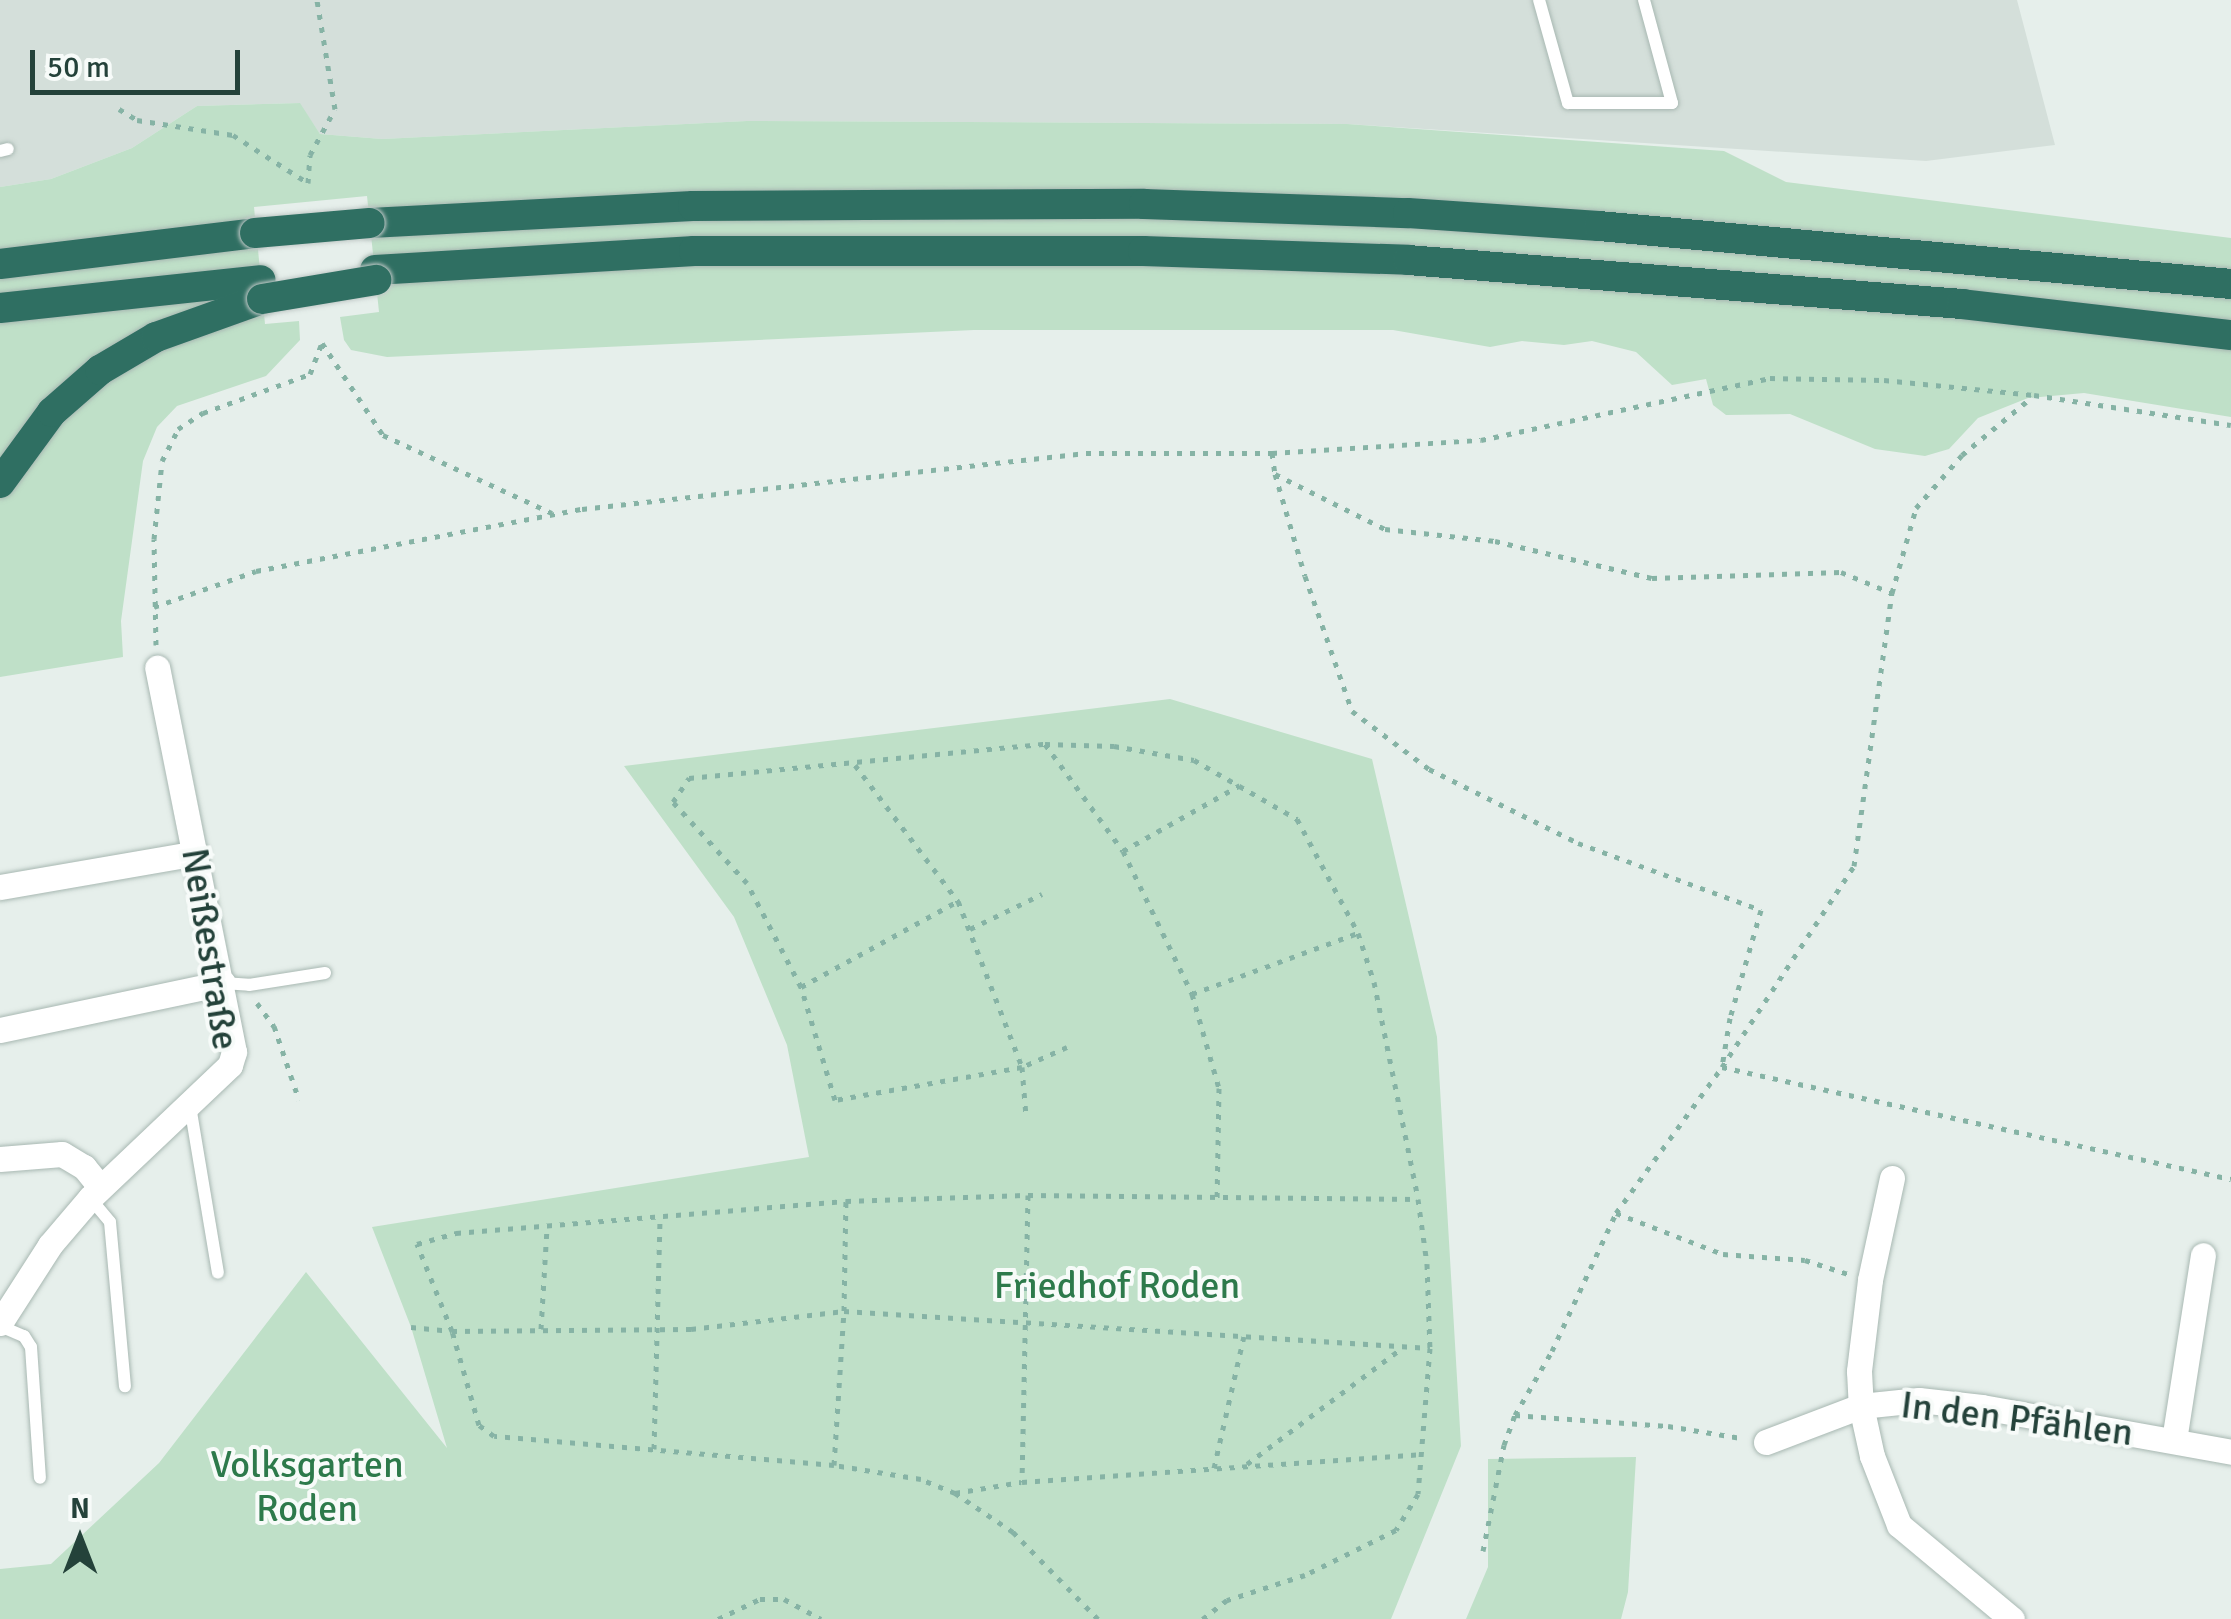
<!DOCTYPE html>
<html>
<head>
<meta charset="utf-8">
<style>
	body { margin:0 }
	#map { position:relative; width:2231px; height:1619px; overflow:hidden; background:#e6efeb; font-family:Signika,sans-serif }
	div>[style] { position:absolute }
	.built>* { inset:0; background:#d4dfda }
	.green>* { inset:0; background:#bfe0c8 }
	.path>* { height:5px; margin-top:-2.5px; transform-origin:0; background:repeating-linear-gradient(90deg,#86b3a5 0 5px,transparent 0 13px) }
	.roads { filter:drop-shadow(0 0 2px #a8b8b2) drop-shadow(0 0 2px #a8b8b2) }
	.service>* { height:12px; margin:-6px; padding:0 6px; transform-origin:6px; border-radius:6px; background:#fff }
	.minor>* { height:25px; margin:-12.5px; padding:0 12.5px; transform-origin:12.5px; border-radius:12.5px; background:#fff }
	.motorway>* { height:30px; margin:-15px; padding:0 15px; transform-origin:15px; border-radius:15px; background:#2f6f62 }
	.bridges { filter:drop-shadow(0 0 2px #c2cac8) drop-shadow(0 0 2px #c2cac8) }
	.motorway-bridge>* { height:30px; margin:-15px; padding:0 15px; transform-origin:15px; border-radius:15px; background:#2f6f62 }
	span { translate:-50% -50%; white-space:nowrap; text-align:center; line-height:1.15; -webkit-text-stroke:8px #f7fbf9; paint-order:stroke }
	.street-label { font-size:38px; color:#24423a }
	.park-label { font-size:38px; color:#2d7a4b }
	.north { position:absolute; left:30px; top:1489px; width:100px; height:100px; -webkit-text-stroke:8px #f7fbf9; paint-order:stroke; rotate:0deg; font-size:28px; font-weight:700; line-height:40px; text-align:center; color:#24423a }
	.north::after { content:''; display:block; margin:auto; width:35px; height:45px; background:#24423a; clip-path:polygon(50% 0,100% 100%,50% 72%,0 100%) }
	.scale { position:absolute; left:30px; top:50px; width:210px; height:45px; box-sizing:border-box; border:5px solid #24423a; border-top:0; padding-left:12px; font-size:30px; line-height:35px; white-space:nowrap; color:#24423a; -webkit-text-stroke:8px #f7fbf9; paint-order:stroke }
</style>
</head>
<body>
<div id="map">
	<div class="built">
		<div style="clip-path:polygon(0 0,2017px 0,2055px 145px,1926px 161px,1347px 124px,747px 121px,382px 139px,320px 134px,299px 103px,197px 106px,132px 148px,51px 179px,0 187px)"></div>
	</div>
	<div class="green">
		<div style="clip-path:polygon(300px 103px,320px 134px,382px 139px,747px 121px,1347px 124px,1724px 151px,1786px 182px,2231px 238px,2231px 417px,2084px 393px,2028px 398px,1978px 418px,1949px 449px,1925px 456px,1875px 449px,1790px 414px,1726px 415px,1713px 405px,1706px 379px,1672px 385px,1636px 352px,1592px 341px,1564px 345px,1522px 341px,1490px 347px,1393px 330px,974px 330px,387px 357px,351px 350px,344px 340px,340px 317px,379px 312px,367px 196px,254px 207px,265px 324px,299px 321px,300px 340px,266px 376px,177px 406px,157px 427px,143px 461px,121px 621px,123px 657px,0 677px,0 187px,51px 179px,132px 148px,197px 106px)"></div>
		<div style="clip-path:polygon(1170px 699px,1372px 759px,1437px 1037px,1461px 1446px,1391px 1619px,0 1619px,0 1569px,51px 1564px,159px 1463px,306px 1272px,447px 1448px,411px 1327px,372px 1227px,809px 1157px,787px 1045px,734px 917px,624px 766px)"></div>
		<div style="clip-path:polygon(1636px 1457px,1628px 1592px,1621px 1619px,1466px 1619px,1488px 1567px,1488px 1459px)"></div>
	</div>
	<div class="path">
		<div style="left:119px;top:109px;width:21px;rotate:31deg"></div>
		<div style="left:137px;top:120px;width:97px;rotate:8.9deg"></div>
		<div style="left:233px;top:135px;width:89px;rotate:32.6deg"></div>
		<div style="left:308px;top:183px;width:28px;rotate:-86deg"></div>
		<div style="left:310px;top:155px;width:52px;rotate:-61.5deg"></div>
		<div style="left:335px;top:109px;width:110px;rotate:-99.4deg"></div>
		<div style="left:322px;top:343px;width:110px;rotate:56.5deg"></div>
		<div style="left:383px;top:435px;width:186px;rotate:24.8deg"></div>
		<div style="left:1272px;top:453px;width:21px;rotate:82deg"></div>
		<div style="left:1275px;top:474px;width:123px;rotate:26.6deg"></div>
		<div style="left:1385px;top:529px;width:111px;rotate:6.2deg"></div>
		<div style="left:1495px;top:541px;width:161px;rotate:13.3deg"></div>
		<div style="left:1652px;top:578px;width:189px;rotate:-1.8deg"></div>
		<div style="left:1841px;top:572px;width:55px;rotate:22.4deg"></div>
		<div style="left:1275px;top:474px;width:106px;rotate:73.6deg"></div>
		<div style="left:1305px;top:576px;width:143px;rotate:70.8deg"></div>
		<div style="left:1352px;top:711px;width:96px;rotate:37deg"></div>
		<div style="left:1429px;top:769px;width:166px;rotate:26.4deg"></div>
		<div style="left:1578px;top:843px;width:195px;rotate:20.1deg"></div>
		<div style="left:1761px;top:910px;width:112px;rotate:106deg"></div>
		<div style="left:1730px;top:1018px;width:50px;rotate:99.3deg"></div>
		<div style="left:1722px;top:1067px;width:521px;rotate:12.41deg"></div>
		<div style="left:154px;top:607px;width:108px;rotate:-19.4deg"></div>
		<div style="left:256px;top:571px;width:332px;rotate:-10.8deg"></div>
		<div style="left:582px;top:509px;width:507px;rotate:-6.34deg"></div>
		<div style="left:1086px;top:453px;width:186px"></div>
		<div style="left:1272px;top:453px;width:209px;rotate:-3.6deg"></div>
		<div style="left:1481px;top:440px;width:296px;rotate:-12.1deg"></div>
		<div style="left:1770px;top:378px;width:114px;rotate:1deg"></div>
		<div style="left:1884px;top:380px;width:151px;rotate:5.7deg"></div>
		<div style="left:2034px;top:395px;width:199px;rotate:8.7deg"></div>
		<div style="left:156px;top:645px;width:106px;rotate:-91.1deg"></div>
		<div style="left:154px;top:539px;width:78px;rotate:-84.1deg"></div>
		<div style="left:162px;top:461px;width:36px;rotate:-63deg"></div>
		<div style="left:178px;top:429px;width:30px;rotate:-33deg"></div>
		<div style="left:203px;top:413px;width:114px;rotate:-20deg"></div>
		<div style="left:310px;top:374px;width:33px;rotate:-69deg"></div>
		<div style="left:1045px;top:744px;width:132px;rotate:53.9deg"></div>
		<div style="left:1123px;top:851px;width:159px;rotate:64.2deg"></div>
		<div style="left:1192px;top:994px;width:98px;rotate:74deg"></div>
		<div style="left:1219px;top:1088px;width:111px;rotate:91deg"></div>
		<div style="left:855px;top:765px;width:171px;rotate:52.9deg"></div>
		<div style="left:958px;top:901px;width:178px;rotate:68.9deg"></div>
		<div style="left:1022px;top:1067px;width:49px;rotate:85.3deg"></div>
		<div style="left:1123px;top:851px;width:134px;rotate:-29.4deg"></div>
		<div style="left:970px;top:929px;width:80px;rotate:-25.9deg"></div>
		<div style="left:801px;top:987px;width:179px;rotate:-28.7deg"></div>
		<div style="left:1192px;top:994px;width:177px;rotate:-20.2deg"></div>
		<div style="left:257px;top:1003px;width:29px;rotate:54deg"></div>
		<div style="left:274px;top:1026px;width:78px;rotate:71.3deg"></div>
		<div style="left:1067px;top:1047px;width:49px;rotate:156deg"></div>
		<div style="left:1022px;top:1067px;width:190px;rotate:170deg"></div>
		<div style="left:835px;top:1100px;width:118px;rotate:-106.7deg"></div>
		<div style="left:801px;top:987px;width:117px;rotate:-117.4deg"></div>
		<div style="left:747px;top:883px;width:110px;rotate:-132.4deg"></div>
		<div style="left:673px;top:802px;width:29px;rotate:-56deg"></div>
		<div style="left:689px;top:778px;width:358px;rotate:-5.5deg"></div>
		<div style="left:1045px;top:744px;width:69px;rotate:1.7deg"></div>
		<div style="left:1114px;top:746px;width:81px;rotate:9.9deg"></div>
		<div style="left:1194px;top:760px;width:119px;rotate:29.8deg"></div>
		<div style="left:1297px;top:819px;width:129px;rotate:61.8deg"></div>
		<div style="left:1358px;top:933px;width:52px;rotate:71.9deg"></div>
		<div style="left:1374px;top:982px;width:221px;rotate:78.5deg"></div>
		<div style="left:1418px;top:1199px;width:66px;rotate:82.1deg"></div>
		<div style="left:1427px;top:1264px;width:84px;rotate:88deg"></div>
		<div style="left:1430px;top:1348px;width:146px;rotate:94.7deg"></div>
		<div style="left:1418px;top:1494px;width:42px;rotate:121.4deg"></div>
		<div style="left:1396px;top:1530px;width:102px;rotate:153.7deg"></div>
		<div style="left:1305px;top:1575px;width:82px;rotate:162.2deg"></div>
		<div style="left:1227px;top:1600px;width:31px;rotate:142deg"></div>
		<div style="left:1028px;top:1195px;width:287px;rotate:91.2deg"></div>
		<div style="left:1022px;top:1482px;width:399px;rotate:-4deg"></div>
		<div style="left:1616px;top:1213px;width:115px;rotate:21deg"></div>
		<div style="left:1723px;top:1254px;width:82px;rotate:4.2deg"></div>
		<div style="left:1805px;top:1260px;width:45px;rotate:18deg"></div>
		<div style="left:411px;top:1327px;width:41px;rotate:5.6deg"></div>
		<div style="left:452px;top:1331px;width:239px;rotate:-0.5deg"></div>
		<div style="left:691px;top:1329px;width:154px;rotate:-6.7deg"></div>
		<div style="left:844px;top:1311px;width:110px;rotate:-89deg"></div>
		<div style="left:541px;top:1329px;width:102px;rotate:-86.6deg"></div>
		<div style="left:1515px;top:1415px;width:153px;rotate:4.1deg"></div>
		<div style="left:1668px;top:1426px;width:74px;rotate:9.3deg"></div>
		<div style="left:654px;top:1449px;width:231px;rotate:-88.5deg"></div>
		<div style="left:1247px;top:1464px;width:194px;rotate:-36.8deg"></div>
		<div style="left:834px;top:1465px;width:154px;rotate:-86.3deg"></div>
		<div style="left:844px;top:1311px;width:587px;rotate:3.61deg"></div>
		<div style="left:1214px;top:1468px;width:135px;rotate:-77.2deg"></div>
		<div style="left:955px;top:1493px;width:67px;rotate:-9.5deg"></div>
		<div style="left:1483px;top:1551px;width:108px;rotate:-78.8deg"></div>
		<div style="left:1504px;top:1445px;width:32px;rotate:-70deg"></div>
		<div style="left:1515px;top:1415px;width:74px;rotate:-60deg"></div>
		<div style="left:1552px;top:1351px;width:152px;rotate:-65.1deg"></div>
		<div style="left:1616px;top:1213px;width:180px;rotate:-54deg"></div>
		<div style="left:1722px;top:1067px;width:240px;rotate:-56.7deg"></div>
		<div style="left:1854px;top:866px;width:276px;rotate:-82.1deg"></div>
		<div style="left:1892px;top:593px;width:88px;rotate:-74.2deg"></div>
		<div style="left:1916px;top:508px;width:70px;rotate:-49deg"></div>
		<div style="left:1962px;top:455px;width:91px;rotate:-39.6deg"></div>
		<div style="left:718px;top:1619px;width:47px;rotate:-25.5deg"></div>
		<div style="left:760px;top:1599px;width:24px"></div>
		<div style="left:784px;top:1599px;width:42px;rotate:28.4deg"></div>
		<div style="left:1098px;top:1619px;width:122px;rotate:-134.3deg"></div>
		<div style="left:1013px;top:1532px;width:70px;rotate:-146.1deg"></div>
		<div style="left:955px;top:1493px;width:37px;rotate:-158deg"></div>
		<div style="left:921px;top:1479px;width:88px;rotate:-170.9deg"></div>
		<div style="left:834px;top:1465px;width:341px;rotate:-175.1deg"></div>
		<div style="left:494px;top:1436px;width:19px;rotate:-144deg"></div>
		<div style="left:479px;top:1425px;width:98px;rotate:-106deg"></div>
		<div style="left:452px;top:1331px;width:94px;rotate:-111.9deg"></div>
		<div style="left:417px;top:1244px;width:41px;rotate:-15.8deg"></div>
		<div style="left:456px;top:1233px;width:391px;rotate:-4.7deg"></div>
		<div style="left:846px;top:1201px;width:182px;rotate:-1.9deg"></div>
		<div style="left:1028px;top:1195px;width:389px;rotate:0.6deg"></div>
	</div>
	<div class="roads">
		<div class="service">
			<div style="left:1539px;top:0;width:107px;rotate:74.3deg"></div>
			<div style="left:1568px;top:103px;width:104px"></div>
			<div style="left:1672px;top:103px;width:107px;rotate:-105.2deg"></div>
			<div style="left:0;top:151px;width:8px;rotate:-14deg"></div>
			<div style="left:223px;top:983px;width:26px;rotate:4deg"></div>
			<div style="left:249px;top:985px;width:77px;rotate:-9deg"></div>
			<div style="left:190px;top:1106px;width:169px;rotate:80.5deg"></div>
			<div style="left:90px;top:1198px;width:31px;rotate:50deg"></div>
			<div style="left:110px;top:1222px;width:165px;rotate:84.8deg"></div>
			<div style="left:0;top:1326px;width:26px;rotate:23deg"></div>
			<div style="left:24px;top:1336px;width:13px;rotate:58deg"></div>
			<div style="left:31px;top:1347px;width:131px;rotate:86.1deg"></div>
		</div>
		<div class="minor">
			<div style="left:0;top:887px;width:199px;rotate:-9.8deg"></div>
			<div style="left:0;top:1030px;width:228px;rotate:-11.9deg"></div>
			<div style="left:0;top:1159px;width:62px;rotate:-4.6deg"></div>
			<div style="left:62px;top:1154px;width:26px;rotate:31deg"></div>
			<div style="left:84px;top:1167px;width:26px;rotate:51deg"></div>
			<div style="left:1892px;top:1178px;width:104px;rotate:102.2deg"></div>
			<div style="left:1870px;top:1280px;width:92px;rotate:96.9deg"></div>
			<div style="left:1859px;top:1371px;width:35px;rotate:87deg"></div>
			<div style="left:1861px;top:1406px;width:51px;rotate:77.6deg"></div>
			<div style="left:1872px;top:1456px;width:74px;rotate:68.6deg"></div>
			<div style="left:1899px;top:1525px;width:147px;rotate:39.8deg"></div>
			<div style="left:0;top:1323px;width:93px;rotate:-57.3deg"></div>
			<div style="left:50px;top:1245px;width:62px;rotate:-49.6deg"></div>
			<div style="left:90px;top:1198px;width:193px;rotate:-43.5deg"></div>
			<div style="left:230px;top:1065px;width:14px;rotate:-73deg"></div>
			<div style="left:234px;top:1052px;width:392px;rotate:-101.3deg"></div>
			<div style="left:2174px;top:1440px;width:187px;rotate:-81.1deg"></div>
			<div style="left:1766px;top:1442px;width:102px;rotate:-20.8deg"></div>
			<div style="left:1861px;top:1406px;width:58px;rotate:-5.9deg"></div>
			<div style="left:1919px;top:1400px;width:63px;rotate:6.3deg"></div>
			<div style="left:1982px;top:1407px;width:253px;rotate:10.2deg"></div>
		</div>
		<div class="motorway">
			<div style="left:370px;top:223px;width:323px;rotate:-3deg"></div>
			<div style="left:693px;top:206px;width:451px;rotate:-0.3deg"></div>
			<div style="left:1144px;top:204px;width:264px;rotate:2deg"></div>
			<div style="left:1408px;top:213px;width:191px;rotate:3.9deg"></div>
			<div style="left:1599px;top:226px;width:635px;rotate:5.24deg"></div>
			<div style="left:0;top:264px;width:257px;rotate:-6.9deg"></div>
			<div style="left:375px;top:270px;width:320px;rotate:-3.4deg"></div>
			<div style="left:694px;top:251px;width:449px"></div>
			<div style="left:1143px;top:251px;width:265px;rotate:1.9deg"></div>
			<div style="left:1408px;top:260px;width:556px;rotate:4.54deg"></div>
			<div style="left:1962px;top:304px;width:271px;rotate:6.6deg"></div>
			<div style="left:0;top:308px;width:262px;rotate:-6.1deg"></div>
			<div style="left:0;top:483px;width:88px;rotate:-53.8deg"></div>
			<div style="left:52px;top:412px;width:64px;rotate:-41.2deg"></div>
			<div style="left:100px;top:370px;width:65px;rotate:-30.5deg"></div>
			<div style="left:156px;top:337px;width:113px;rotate:-19.7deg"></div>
		</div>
	</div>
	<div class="bridges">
		<div class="motorway-bridge">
			<div style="left:255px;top:233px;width:115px;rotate:-5deg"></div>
			<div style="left:262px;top:299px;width:116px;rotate:-9.5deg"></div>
		</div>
	</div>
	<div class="street-label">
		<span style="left:210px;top:949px;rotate:81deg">Neißestraße</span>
		<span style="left:2017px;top:1419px;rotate:7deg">In den Pfählen</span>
	</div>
	<div class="park-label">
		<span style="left:1117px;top:1286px">Friedhof Roden</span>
		<span style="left:307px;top:1487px">Volksgarten<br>Roden</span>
	</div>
	<div class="north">N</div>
	<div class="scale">50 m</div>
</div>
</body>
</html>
